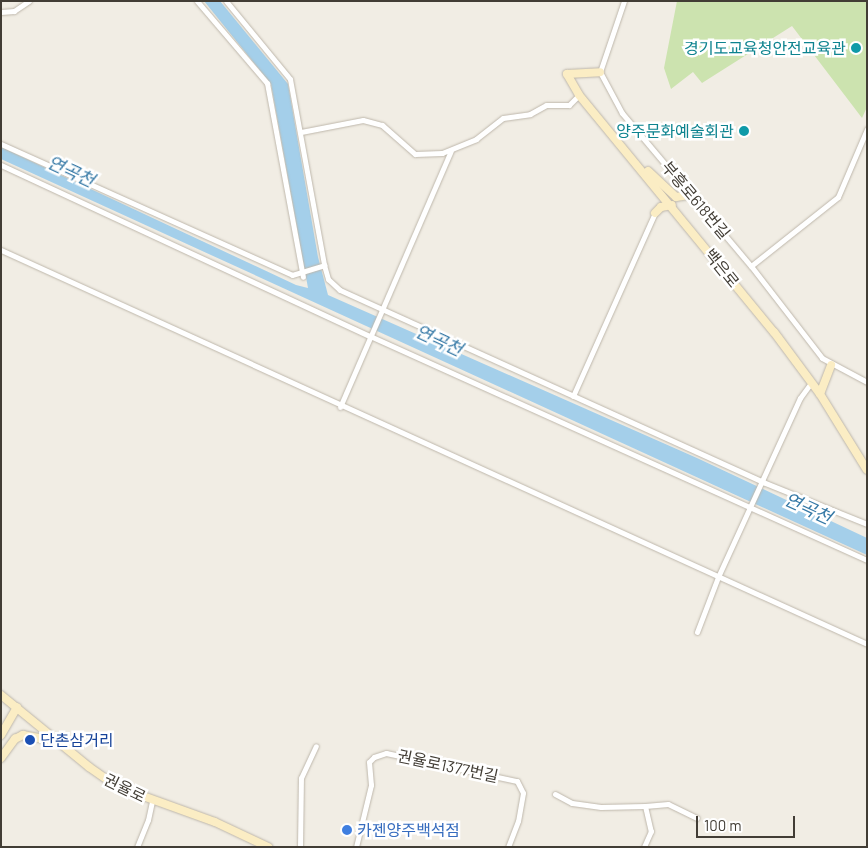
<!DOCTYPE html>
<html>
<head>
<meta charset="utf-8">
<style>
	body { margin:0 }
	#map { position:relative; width:868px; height:848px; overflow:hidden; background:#f1ede4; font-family:Barlow,"Noto Sans KR",sans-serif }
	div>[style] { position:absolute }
	.green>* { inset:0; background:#cce3af }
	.water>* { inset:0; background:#a4cfea }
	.roads { filter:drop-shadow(0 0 1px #beb7ab) drop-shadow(0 0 1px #beb7ab) }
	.street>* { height:5px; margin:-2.5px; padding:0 2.5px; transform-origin:2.5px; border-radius:2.5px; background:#fff }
	.secondary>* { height:8px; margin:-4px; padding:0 4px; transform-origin:4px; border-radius:4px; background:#fbedc4 }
	.dots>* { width:14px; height:14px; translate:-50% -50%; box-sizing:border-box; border:2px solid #fff; border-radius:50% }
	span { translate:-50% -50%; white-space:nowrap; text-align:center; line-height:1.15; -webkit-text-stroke:5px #fff; paint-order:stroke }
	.culture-label { font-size:16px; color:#0d838f }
	.right { translate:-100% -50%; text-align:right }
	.street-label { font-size:16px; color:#423d35 }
	.transit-label { font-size:16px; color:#164399 }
	.left { translate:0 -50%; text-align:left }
	.shop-label { font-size:16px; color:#366cbe }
	.water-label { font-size:18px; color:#3679a6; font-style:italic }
	.frame { position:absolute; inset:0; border:2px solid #423d35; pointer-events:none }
	.scale { position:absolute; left:696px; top:816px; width:99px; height:22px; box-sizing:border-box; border:2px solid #423d35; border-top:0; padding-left:6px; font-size:15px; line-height:18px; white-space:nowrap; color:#423d35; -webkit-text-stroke:4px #fff; paint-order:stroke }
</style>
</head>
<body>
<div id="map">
	<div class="green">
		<div style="clip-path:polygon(677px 1px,867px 1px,867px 107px,862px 118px,792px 26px,702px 83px,693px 72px,671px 89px,664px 68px)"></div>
	</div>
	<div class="water">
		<div style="clip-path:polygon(204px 1px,220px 1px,288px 84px,318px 257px,328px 295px,697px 458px,867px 538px,867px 555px,1px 159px,1px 147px,296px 285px,308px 288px,271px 84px)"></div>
	</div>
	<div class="roads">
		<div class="street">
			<div style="left:197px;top:1px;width:108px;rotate:49.5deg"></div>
			<div style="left:267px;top:83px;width:197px;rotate:79.5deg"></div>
			<div style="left:226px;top:1px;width:101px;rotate:50.6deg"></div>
			<div style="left:290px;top:79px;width:189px;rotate:79.6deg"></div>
			<div style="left:324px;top:265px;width:15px;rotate:74deg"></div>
			<div style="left:328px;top:279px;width:16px;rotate:43deg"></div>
			<div style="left:340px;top:290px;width:465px;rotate:24.4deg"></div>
			<div style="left:763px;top:482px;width:112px;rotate:22deg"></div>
			<div style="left:624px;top:1px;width:75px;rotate:108.7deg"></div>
			<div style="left:600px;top:72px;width:47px;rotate:61.8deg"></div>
			<div style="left:622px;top:113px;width:200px;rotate:49.9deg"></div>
			<div style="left:751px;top:266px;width:116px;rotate:52.3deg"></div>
			<div style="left:822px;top:358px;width:51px;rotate:28.1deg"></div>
			<div style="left:1px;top:12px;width:13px;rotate:-4deg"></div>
			<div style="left:14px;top:11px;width:18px;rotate:-34deg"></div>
			<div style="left:301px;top:132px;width:63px;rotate:-11deg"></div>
			<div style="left:363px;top:120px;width:20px;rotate:15deg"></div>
			<div style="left:382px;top:125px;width:44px;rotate:41.3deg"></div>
			<div style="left:415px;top:154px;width:27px;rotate:-2deg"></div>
			<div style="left:442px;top:153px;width:37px;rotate:-22deg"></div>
			<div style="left:476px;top:139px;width:34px;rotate:-38deg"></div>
			<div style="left:503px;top:118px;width:27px;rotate:-8deg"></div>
			<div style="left:530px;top:114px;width:18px;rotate:-29deg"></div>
			<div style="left:546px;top:105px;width:23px"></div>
			<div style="left:569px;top:105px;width:14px;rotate:-45deg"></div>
			<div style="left:1px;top:144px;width:319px;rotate:24.2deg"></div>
			<div style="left:292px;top:275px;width:34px;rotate:-17deg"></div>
			<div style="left:1px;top:165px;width:407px;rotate:24.9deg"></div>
			<div style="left:370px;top:336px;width:545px;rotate:24.26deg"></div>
			<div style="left:1px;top:250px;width:951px;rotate:24.46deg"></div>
			<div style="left:751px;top:266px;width:111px;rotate:-38.4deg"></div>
			<div style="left:838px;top:197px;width:74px;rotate:-66.9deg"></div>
			<div style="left:573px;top:396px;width:201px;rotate:-65.9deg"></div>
			<div style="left:340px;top:407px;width:279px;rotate:-66.6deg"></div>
			<div style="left:697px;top:632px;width:59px;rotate:-69.1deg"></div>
			<div style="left:718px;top:577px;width:197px;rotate:-65.4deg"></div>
			<div style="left:800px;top:398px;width:19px;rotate:-54deg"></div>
			<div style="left:555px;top:794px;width:19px;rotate:28deg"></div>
			<div style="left:572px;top:803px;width:29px;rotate:8deg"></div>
			<div style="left:601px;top:807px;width:44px;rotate:-1.3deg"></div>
			<div style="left:645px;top:806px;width:26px;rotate:77deg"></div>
			<div style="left:651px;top:831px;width:17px;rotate:114deg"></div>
			<div style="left:645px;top:806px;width:23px;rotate:-5deg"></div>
			<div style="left:668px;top:804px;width:32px;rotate:26deg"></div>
			<div style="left:137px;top:847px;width:29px;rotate:-68deg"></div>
			<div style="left:148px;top:820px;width:19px;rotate:-78deg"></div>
			<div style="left:300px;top:847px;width:69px;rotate:-89.2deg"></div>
			<div style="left:301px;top:778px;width:35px;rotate:-65deg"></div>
			<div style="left:356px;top:847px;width:64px;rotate:-76.4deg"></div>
			<div style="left:371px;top:785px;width:23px;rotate:-95deg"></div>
			<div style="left:369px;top:762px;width:7px;rotate:-45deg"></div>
			<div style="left:374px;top:757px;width:13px;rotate:-18deg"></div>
			<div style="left:386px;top:753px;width:134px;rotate:12.1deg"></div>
			<div style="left:517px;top:781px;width:13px;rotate:63deg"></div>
			<div style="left:523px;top:793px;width:28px;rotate:100deg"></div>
			<div style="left:518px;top:821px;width:28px;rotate:111deg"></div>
		</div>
		<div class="secondary">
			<div style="left:567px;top:74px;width:24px;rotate:60deg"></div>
			<div style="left:579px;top:95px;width:307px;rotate:50.6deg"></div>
			<div style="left:774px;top:332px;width:77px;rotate:53.4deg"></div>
			<div style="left:820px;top:394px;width:89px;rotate:58.3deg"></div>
			<div style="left:567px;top:74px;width:33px;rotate:-3deg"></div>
			<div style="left:648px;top:171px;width:38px;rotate:43deg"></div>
			<div style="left:676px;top:197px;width:15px;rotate:-8deg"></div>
			<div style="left:655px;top:213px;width:8px;rotate:-45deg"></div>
			<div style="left:661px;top:207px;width:11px;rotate:-10deg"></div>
			<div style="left:820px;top:394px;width:31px;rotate:-69deg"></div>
			<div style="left:1px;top:695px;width:114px;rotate:39.3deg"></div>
			<div style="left:89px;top:767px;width:35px;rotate:35deg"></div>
			<div style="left:118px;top:787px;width:103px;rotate:19.8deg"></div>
			<div style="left:215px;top:822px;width:59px;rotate:25.3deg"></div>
			<div style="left:1px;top:735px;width:32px;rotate:-60deg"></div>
			<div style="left:1px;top:758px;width:24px;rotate:-54deg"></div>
			<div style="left:15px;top:739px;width:9px;rotate:-27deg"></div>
			<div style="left:23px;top:735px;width:33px;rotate:11deg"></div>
		</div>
	</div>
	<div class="dots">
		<div style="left:856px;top:48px;background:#0f9aa8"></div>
		<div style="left:744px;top:131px;background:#0f9aa8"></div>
		<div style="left:30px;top:740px;background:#1a4fb4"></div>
		<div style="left:347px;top:830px;background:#3f7fe0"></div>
	</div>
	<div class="culture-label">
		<span class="right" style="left:846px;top:48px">경기도교육청안전교육관</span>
		<span class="right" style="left:734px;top:131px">양주문화예술회관</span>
	</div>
	<div class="street-label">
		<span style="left:696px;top:200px;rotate:50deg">부흥로618번길</span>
		<span style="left:722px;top:268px;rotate:51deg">백은로</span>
		<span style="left:448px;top:766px;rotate:12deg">권율로1377번길</span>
		<span style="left:125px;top:788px;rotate:26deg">권율로</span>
	</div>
	<div class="transit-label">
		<span class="left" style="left:40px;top:740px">단촌삼거리</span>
	</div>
	<div class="shop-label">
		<span class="left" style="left:357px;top:830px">카젠양주백석점</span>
	</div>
	<div class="water-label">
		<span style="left:71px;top:171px;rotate:25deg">연곡천</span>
		<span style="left:439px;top:340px;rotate:25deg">연곡천</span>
		<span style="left:808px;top:508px;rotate:25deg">연곡천</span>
	</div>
	<div class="frame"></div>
	<div class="scale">100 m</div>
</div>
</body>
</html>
